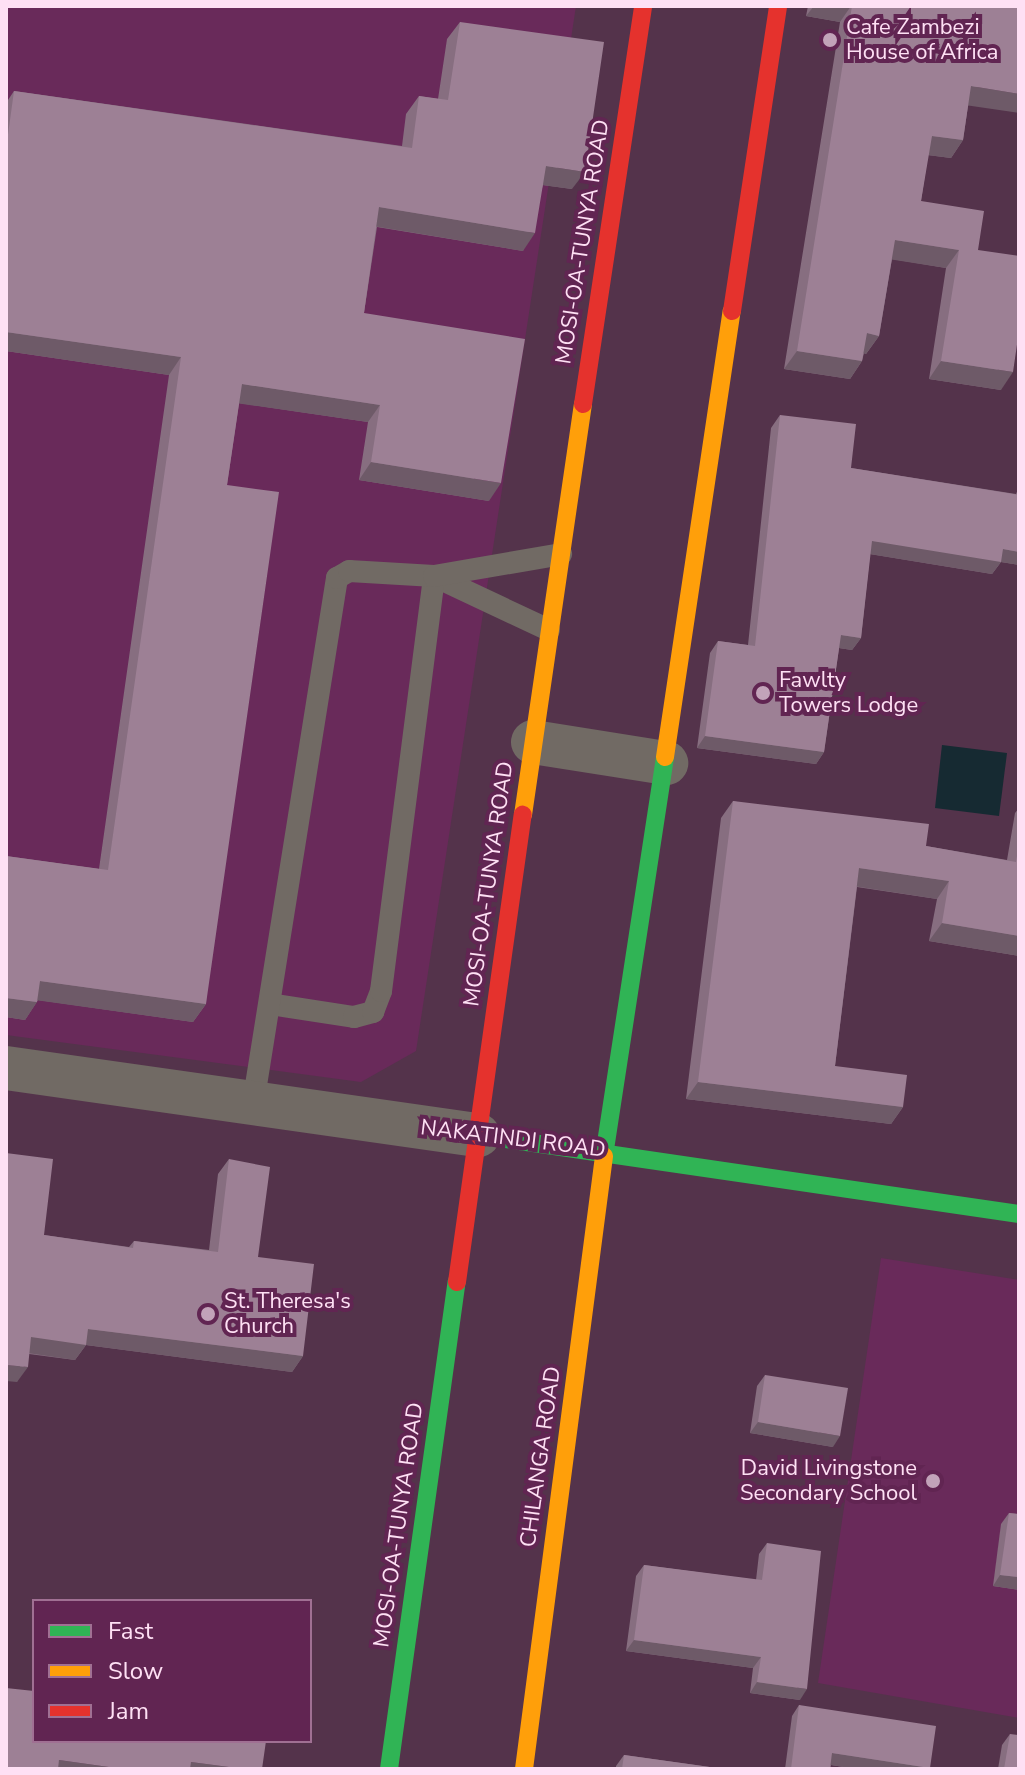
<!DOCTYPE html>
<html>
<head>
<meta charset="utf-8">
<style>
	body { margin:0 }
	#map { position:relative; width:1025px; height:1775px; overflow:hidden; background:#54334b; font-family:"Nunito Sans",sans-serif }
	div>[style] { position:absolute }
	.built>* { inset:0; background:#692a5a }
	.water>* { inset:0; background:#162a32 }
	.lane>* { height:22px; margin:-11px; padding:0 11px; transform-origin:11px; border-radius:11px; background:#716a64 }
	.street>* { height:44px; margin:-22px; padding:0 22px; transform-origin:22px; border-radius:22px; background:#716a64 }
	.fast>* { height:18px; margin:-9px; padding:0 9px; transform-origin:9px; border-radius:9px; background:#30b455 }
	.slow>* { height:18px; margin:-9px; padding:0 9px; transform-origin:9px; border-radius:9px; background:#ff9f0a }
	.jam>* { height:18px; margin:-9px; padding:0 9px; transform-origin:9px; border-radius:9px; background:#e5322d }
	.wall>* { inset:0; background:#876e80 }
	.shaded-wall>* { inset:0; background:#6e5a68 }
	.building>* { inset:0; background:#9d8095 }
	.dots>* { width:22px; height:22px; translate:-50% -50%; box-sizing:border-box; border:4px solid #612552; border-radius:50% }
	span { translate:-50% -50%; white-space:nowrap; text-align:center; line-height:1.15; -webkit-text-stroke:8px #612552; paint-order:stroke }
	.poi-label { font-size:22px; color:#fee0f4 }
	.left { translate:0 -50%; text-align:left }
	.right { translate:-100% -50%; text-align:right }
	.street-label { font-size:22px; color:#fee0f4 }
	.frame { position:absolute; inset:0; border:8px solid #fee0f4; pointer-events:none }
	.legend { position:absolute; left:32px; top:1599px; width:280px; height:144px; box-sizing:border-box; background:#612552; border:2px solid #a07093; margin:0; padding:10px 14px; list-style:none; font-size:24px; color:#fee0f4 }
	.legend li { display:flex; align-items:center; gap:16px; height:40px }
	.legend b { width:40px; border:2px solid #a07093 }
</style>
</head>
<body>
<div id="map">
	<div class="built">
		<div style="clip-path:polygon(6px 6px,576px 6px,416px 1051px,361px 1082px,6px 1035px)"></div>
		<div style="clip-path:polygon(881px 1258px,1019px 1280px,1019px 1718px,818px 1683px)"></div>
	</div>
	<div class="water">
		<div style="clip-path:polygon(942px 745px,1007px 753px,999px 816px,935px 808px)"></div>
	</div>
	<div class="lane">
		<div style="left:434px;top:576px;width:127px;rotate:25.2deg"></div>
		<div style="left:270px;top:1004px;width:85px;rotate:8.8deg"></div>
		<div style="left:354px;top:1017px;width:20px;rotate:-15deg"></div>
		<div style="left:373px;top:1012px;width:22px;rotate:-69deg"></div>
		<div style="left:381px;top:991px;width:418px;rotate:-82.7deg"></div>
		<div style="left:253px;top:1104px;width:533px;rotate:-80.93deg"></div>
		<div style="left:337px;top:578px;width:14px;rotate:-30deg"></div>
		<div style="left:349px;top:571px;width:85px;rotate:3.4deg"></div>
		<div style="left:434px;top:576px;width:129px;rotate:-9.8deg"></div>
	</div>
	<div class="street">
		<div style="left:533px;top:742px;width:135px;rotate:9deg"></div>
		<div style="left:6px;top:1068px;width:477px;rotate:8.1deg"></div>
	</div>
	<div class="fast">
		<div style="left:478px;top:1135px;width:547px;rotate:8.31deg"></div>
		<div style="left:604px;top:1156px;width:404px;rotate:-81.3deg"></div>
		<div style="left:389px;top:1769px;width:492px;rotate:-82.1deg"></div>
	</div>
	<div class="slow">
		<div style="left:665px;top:757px;width:451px;rotate:-81.5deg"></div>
		<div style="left:523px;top:815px;width:415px;rotate:-81.7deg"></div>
		<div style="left:524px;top:1769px;width:618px;rotate:-82.56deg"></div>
	</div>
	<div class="jam">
		<div style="left:732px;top:311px;width:308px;rotate:-81.4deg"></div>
		<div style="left:583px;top:404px;width:402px;rotate:-81.4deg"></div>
		<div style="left:457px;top:1282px;width:472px;rotate:-82deg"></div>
	</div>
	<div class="wall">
		<div style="clip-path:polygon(808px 6px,1019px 6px,968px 106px,963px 140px,951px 158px,928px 155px,921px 201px,978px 250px,1001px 390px,929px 379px,946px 268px,892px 259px,879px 336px,866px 354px,864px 353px,862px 361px,850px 379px,784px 369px,840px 22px,806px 16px)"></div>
		<div style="clip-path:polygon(460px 22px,572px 189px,543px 185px,523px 251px,377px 227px,364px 313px,489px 501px,359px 480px,368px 422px,239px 403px,227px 485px,206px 1004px,193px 1022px,38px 1000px,25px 1020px,6px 1017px,6px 856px,99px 869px,169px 375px,6px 351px,6px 103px,14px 91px,402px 146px,406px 114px,419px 96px,438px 99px,447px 39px)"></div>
		<div style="clip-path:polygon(780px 415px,851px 468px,1016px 494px,1019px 487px,1019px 565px,1001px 562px,992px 574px,870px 554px,861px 638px,852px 650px,839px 648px,824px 752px,816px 764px,697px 748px,710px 653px,718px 641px,748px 645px,771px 428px)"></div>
		<div style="clip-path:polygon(733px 801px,926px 846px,1007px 860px,1015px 813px,1019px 808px,1019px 956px,929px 941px,937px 899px,857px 887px,835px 1066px,903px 1107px,891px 1124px,686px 1099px,721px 818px)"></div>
		<div style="clip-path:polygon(229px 1159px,258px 1257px,303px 1356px,292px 1372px,86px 1345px,75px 1360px,29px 1354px,17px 1382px,44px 1235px,129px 1247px,134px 1241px,209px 1250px,218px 1174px)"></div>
		<div style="clip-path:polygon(765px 1375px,833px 1447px,750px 1433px,757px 1386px)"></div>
		<div style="clip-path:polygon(1009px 1513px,1019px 1514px,1019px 1590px,993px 1586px,1001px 1524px)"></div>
		<div style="clip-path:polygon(767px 1543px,800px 1700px,750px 1693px,753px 1668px,626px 1651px,636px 1576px,644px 1565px,756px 1580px,759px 1554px)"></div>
		<div style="clip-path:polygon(799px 1705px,929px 1769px,856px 1769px,831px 1765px,830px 1769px,785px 1769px,792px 1716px)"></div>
		<div style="clip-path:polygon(1010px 1734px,1019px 1769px,998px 1769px,1002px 1745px)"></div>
		<div style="clip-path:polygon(624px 1755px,724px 1769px,616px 1769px,616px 1766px)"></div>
	</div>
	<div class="shaded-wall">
		<div style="clip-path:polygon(814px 6px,851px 6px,840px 22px,806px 16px)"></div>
		<div style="clip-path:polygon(971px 86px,1019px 94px,1019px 113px,958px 104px)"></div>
		<div style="clip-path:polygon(932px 136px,963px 140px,951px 158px,919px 154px)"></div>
		<div style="clip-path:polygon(546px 166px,585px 172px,572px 189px,534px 184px)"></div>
		<div style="clip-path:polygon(379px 207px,535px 233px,523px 251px,367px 225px)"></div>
		<div style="clip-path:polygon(895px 240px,959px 250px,946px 268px,882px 258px)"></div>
		<div style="clip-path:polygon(6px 332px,181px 357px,169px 375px,6px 351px)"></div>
		<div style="clip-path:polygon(867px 333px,879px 336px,866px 354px,855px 351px)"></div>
		<div style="clip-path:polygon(797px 351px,862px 361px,850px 379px,784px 369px)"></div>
		<div style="clip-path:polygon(941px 361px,1013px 372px,1001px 390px,929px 379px)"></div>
		<div style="clip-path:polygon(242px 384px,380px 405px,368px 422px,229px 402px)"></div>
		<div style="clip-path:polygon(371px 462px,501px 483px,489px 501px,359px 480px)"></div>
		<div style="clip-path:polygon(872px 541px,1003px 549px,1019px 552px,1019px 565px,1001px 562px,992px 574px,863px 553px)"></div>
		<div style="clip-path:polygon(841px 635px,861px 638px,852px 650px,832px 647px)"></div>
		<div style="clip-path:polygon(705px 736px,824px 752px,816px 764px,697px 748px)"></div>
		<div style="clip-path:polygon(859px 868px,949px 881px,937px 899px,847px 885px)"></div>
		<div style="clip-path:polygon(942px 923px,1019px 936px,1019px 956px,929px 941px)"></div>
		<div style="clip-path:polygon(40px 981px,206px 1004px,193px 1022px,28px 999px)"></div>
		<div style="clip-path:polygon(6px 998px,37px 1002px,25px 1020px,6px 1017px)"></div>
		<div style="clip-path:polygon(698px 1082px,903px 1107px,891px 1124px,686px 1099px)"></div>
		<div style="clip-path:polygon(88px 1329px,303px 1356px,292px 1372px,86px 1345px,75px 1360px,21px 1352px,31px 1337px)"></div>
		<div style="clip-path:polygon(6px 1365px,28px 1367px,17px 1382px,6px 1381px)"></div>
		<div style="clip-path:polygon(758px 1422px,840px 1436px,833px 1447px,750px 1433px)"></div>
		<div style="clip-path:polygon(1000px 1575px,1019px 1577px,1019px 1590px,993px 1586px)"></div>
		<div style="clip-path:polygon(634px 1640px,761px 1657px,753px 1668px,626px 1651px)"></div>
		<div style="clip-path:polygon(757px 1682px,807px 1689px,800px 1700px,750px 1693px)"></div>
		<div style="clip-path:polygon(832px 1753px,930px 1768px,856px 1769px,825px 1764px)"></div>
		<div style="clip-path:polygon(59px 1760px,123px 1769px,53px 1769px)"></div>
		<div style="clip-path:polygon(191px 1762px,244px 1769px,186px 1769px)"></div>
	</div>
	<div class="building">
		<div style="clip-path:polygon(852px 6px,1019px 6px,1019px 94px,971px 86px,963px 140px,932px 136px,921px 201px,984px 211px,978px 250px,1019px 256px,1019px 331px,1013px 372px,941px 361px,959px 250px,895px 240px,879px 336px,867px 333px,862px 361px,797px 351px)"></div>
		<div style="clip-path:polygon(460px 22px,604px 42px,585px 172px,546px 166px,535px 233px,379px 207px,364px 313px,525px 339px,501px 483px,371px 462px,380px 405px,242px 384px,227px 485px,279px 492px,206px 1004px,40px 981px,37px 1002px,6px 998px,6px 856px,108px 870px,181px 357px,6px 332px,6px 149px,14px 91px,412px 148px,419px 96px,448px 100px)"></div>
		<div style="clip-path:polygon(780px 415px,856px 424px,851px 468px,1019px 495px,1019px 552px,1003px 549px,1001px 562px,872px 541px,861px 638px,841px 635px,824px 752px,705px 736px,718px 641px,755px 646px)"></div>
		<div style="clip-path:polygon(733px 801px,929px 824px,926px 846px,1016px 862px,1019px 844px,1019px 936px,942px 923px,949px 881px,859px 868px,835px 1066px,907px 1075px,903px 1107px,698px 1082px)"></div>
		<div style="clip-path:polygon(6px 1153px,53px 1159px,44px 1235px,133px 1248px,134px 1241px,218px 1252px,229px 1159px,270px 1167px,258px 1257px,314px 1264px,303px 1356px,88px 1329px,86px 1345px,31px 1337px,28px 1367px,6px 1365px)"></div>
		<div style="clip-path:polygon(765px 1375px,848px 1388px,840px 1436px,758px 1422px)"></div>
		<div style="clip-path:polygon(1009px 1513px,1019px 1514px,1019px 1577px,1000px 1575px)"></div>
		<div style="clip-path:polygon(767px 1543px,821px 1551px,807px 1689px,757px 1682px,761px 1657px,634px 1640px,644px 1565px,762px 1580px)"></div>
		<div style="clip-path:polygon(6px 1688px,34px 1691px,34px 1741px,266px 1741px,262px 1769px,244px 1769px,191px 1762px,190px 1769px,123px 1769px,59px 1760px,58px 1769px,6px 1769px)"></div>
		<div style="clip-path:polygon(799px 1705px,936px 1726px,930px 1768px,832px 1753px,830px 1769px,791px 1769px)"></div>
		<div style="clip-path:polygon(1010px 1734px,1019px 1735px,1019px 1769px,1004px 1769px)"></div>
		<div style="clip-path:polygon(624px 1755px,724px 1769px,622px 1769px)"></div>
	</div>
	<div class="dots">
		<div style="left:830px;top:40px;background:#c2a3b9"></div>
		<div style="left:763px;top:693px;background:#c2a3b9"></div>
		<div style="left:208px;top:1314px;background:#c2a3b9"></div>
		<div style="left:933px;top:1481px;background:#c2a3b9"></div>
	</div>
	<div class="poi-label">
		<span class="left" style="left:846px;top:40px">Cafe Zambezi<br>House of Africa</span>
		<span class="left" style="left:779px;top:693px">Fawlty<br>Towers Lodge</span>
		<span class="left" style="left:224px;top:1314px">St. Theresa's<br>Church</span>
		<span class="right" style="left:917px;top:1481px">David Livingstone<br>Secondary School</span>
	</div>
	<div class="street-label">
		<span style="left:583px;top:242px;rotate:-81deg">MOSI-OA-TUNYA ROAD</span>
		<span style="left:489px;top:884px;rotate:-82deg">MOSI-OA-TUNYA ROAD</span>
		<span style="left:513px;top:1139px;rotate:7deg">NAKATINDI ROAD</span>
		<span style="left:541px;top:1457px;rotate:-82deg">CHILANGA ROAD</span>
		<span style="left:399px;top:1525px;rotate:-82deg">MOSI-OA-TUNYA ROAD</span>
	</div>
	<div class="frame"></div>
	<ul class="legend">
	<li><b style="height:10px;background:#30b455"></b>Fast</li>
	<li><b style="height:10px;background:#ff9f0a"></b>Slow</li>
	<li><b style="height:10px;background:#e5322d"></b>Jam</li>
	</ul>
</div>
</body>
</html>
